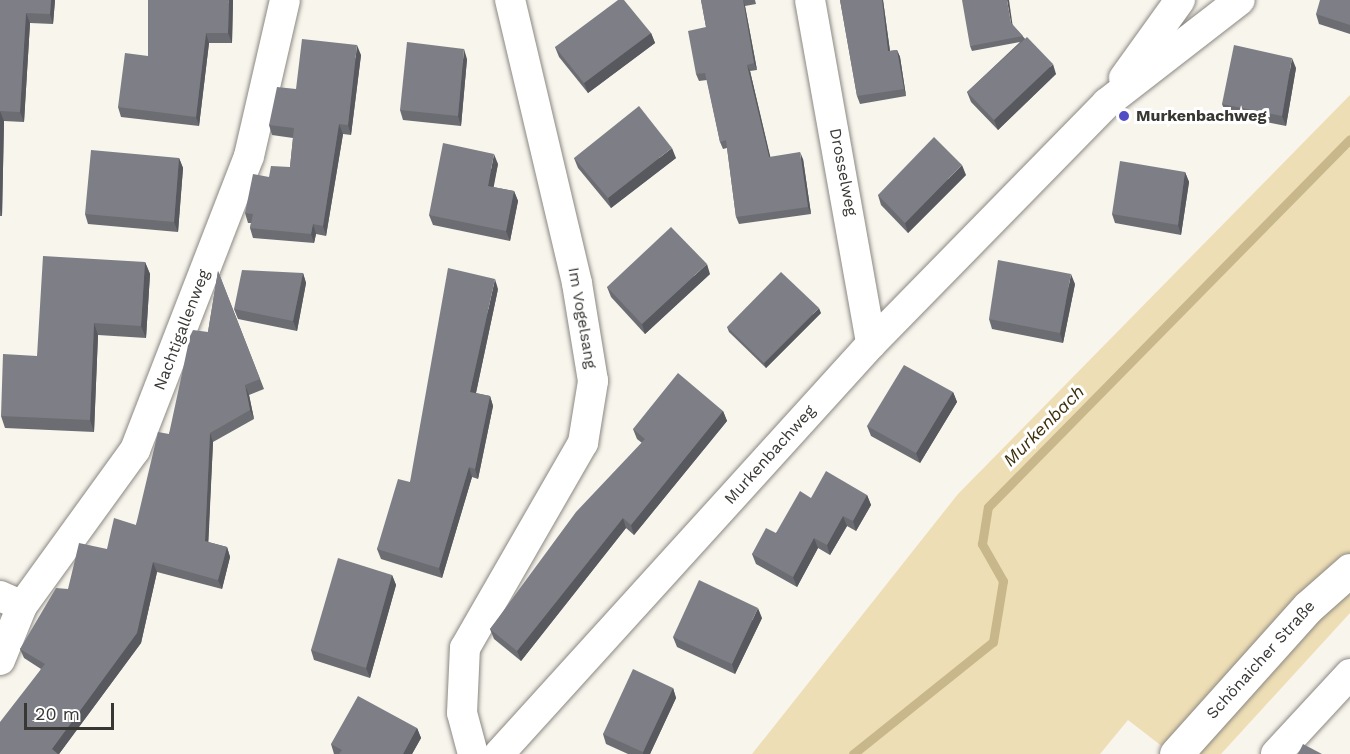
<!DOCTYPE html>
<html>
<head>
<meta charset="utf-8">
<style>
	body { margin:0 }
	#map { position:relative; width:1350px; height:754px; overflow:hidden; background:#f8f5ed; font-family:"Work Sans",sans-serif }
	div>[style] { position:absolute }
	.green>* { inset:0; background:#eedeb5 }
	.stream>* { height:9px; margin:-4.5px; padding:0 4.5px; transform-origin:4.5px; border-radius:4.5px; background:#c8b78a }
	.roads { filter:drop-shadow(0 0 2px #8b8882) drop-shadow(0 0 2px #8b8882) }
	.street>* { height:30px; margin:-15px; padding:0 15px; transform-origin:15px; border-radius:15px; background:#fff }
	.secondary>* { height:33px; margin:-16.5px; padding:0 16.5px; transform-origin:16.5px; border-radius:16.5px; background:#fff }
	.wall>* { inset:0; background:#6c6d73 }
	.shaded-wall>* { inset:0; background:#58595e }
	.building>* { inset:0; background:#7e7f86 }
	.dots>* { width:16px; height:16px; translate:-50% -50%; box-sizing:border-box; border:3px solid #fff; border-radius:50% }
	span { translate:-50% -50%; white-space:nowrap; text-align:center; line-height:1.15; -webkit-text-stroke:6px #fff; paint-order:stroke }
	.poi-label { font-size:16px; color:#383734; font-weight:700 }
	.left { translate:0 -50%; text-align:left }
	.street-label { font-size:16px; color:#383734 }
	.water-label { font-size:18px; color:#3c2f0a; font-style:italic }
	.scale { position:absolute; left:24px; top:703px; width:90px; height:27px; box-sizing:border-box; border:3px solid #383734; border-top:0; padding-left:8px; font-size:18px; line-height:21px; white-space:nowrap; color:#383734; -webkit-text-stroke:4px #fff; paint-order:stroke }
</style>
</head>
<body>
<div id="map">
	<div class="green">
		<div style="clip-path:polygon(1350px 95px,1350px 613px,1221px 754px,1172px 754px,1128px 720px,1100px 754px,752px 754px,958px 494px)"></div>
	</div>
	<div class="stream">
		<div style="left:853px;top:754px;width:179px;rotate:-38.7deg"></div>
		<div style="left:993px;top:642px;width:62px;rotate:-80.7deg"></div>
		<div style="left:1003px;top:581px;width:43px;rotate:-119.6deg"></div>
		<div style="left:982px;top:544px;width:37px;rotate:-81deg"></div>
		<div style="left:988px;top:507px;width:516px;rotate:-45.47deg"></div>
	</div>
	<div class="roads">
		<div class="street">
			<div style="left:810px;top:0;width:349px;rotate:79.9deg"></div>
			<div style="left:1124px;top:78px;width:96px;rotate:-54.3deg"></div>
			<div style="left:0;top:596px;width:24px;rotate:24deg"></div>
			<div style="left:22px;top:606px;width:193px;rotate:-54.1deg"></div>
			<div style="left:135px;top:450px;width:315px;rotate:-68.8deg"></div>
			<div style="left:249px;top:156px;width:160px;rotate:-77deg"></div>
			<div style="left:0;top:660px;width:58px;rotate:-67.8deg"></div>
			<div style="left:473px;top:754px;width:42px;rotate:-105deg"></div>
			<div style="left:462px;top:713px;width:65px;rotate:-87.4deg"></div>
			<div style="left:465px;top:648px;width:237px;rotate:-60.1deg"></div>
			<div style="left:583px;top:443px;width:63px;rotate:-80.8deg"></div>
			<div style="left:593px;top:381px;width:99px;rotate:-99.3deg"></div>
			<div style="left:577px;top:283px;width:291px;rotate:-103.3deg"></div>
			<div style="left:499px;top:754px;width:554px;rotate:-47.78deg"></div>
			<div style="left:871px;top:344px;width:337px;rotate:-45.6deg"></div>
			<div style="left:1107px;top:103px;width:168px;rotate:-37.8deg"></div>
			<div style="left:1276px;top:754px;width:109px;rotate:-47.2deg"></div>
		</div>
		<div class="secondary">
			<div style="left:1176px;top:754px;width:198px;rotate:-48.1deg"></div>
			<div style="left:1308px;top:607px;width:56px;rotate:-41.4deg"></div>
		</div>
	</div>
	<div class="wall">
		<div style="clip-path:polygon(0 0,55px 0,53px 24px,30px 23px,24px 122px,4px 121px,2px 216px,0 216px)"></div>
		<div style="clip-path:polygon(233px 0,232px 43px,209px 43px,199px 126px,121px 117px,118px 107px,148px 56px)"></div>
		<div style="clip-path:polygon(701px 0,755px 0,756px 4px,745px 6px,757px 70px,750px 71px,770px 157px,803px 159px,811px 214px,739px 224px,736px 217px,727px 148px,723px 149px,720px 142px,707px 80px,699px 81px,696px 74px,706px 27px)"></div>
		<div style="clip-path:polygon(840px 0,883px 0,890px 51px,897px 50px,900px 57px,906px 96px,860px 104px,857px 96px)"></div>
		<div style="clip-path:polygon(1350px 0,1350px 34px,1319px 24px,1316px 14px)"></div>
		<div style="clip-path:polygon(1012px 24px,1056px 74px,998px 130px,971px 102px,967px 92px,1020px 42px,972px 51px,970px 46px)"></div>
		<div style="clip-path:polygon(651px 33px,655px 43px,588px 93px,559px 57px,555px 47px)"></div>
		<div style="clip-path:polygon(361px 55px,351px 135px,343px 134px,326px 236px,316px 234px,314px 243px,253px 238px,250px 228px,251px 223px,248px 223px,245px 213px,269px 177px,290px 167px,293px 138px,272px 135px,269px 125px,296px 89px)"></div>
		<div style="clip-path:polygon(467px 59px,461px 126px,403px 120px,400px 110px)"></div>
		<div style="clip-path:polygon(1296px 68px,1286px 126px,1226px 114px,1222px 104px)"></div>
		<div style="clip-path:polygon(179px 158px,183px 168px,178px 232px,88px 224px,85px 214px)"></div>
		<div style="clip-path:polygon(574px 158px,676px 158px,611px 208px,578px 168px)"></div>
		<div style="clip-path:polygon(498px 164px,493px 187px,514px 191px,518px 201px,510px 241px,433px 225px,429px 215px)"></div>
		<div style="clip-path:polygon(1185px 172px,1189px 182px,1181px 235px,1115px 223px,1112px 214px)"></div>
		<div style="clip-path:polygon(966px 175px,908px 233px,881px 205px,878px 195px)"></div>
		<div style="clip-path:polygon(145px 262px,150px 274px,146px 338px,98px 335px,94px 432px,5px 428px,1px 416px,37px 356px)"></div>
		<div style="clip-path:polygon(218px 271px,264px 389px,249px 395px,254px 419px,213px 442px,208px 542px,227px 547px,230px 557px,222px 589px,157px 572px,141px 643px,59px 754px,0 754px,41px 669px,24px 658px,20px 649px,68px 589px,107px 549px,136px 525px,169px 434px,208px 332px)"></div>
		<div style="clip-path:polygon(303px 273px,306px 283px,297px 331px,238px 319px,234px 309px)"></div>
		<div style="clip-path:polygon(710px 274px,645px 334px,611px 297px,607px 287px)"></div>
		<div style="clip-path:polygon(1075px 284px,1063px 343px,992px 329px,989px 319px)"></div>
		<div style="clip-path:polygon(498px 289px,476px 393px,490px 396px,493px 406px,478px 479px,472px 477px,442px 578px,381px 559px,377px 549px,410px 482px)"></div>
		<div style="clip-path:polygon(821px 313px,766px 368px,729px 332px,727px 327px)"></div>
		<div style="clip-path:polygon(953px 392px,957px 402px,920px 463px,871px 436px,867px 426px)"></div>
		<div style="clip-path:polygon(723px 411px,727px 421px,634px 535px,626px 528px,521px 661px,494px 639px,490px 629px,642px 443px,637px 439px,633px 429px)"></div>
		<div style="clip-path:polygon(867px 495px,871px 505px,856px 531px,847px 526px,830px 555px,818px 548px,797px 587px,756px 564px,752px 554px,776px 533px,811px 498px)"></div>
		<div style="clip-path:polygon(392px 575px,396px 585px,370px 678px,314px 660px,311px 650px)"></div>
		<div style="clip-path:polygon(762px 618px,735px 674px,677px 647px,673px 637px)"></div>
		<div style="clip-path:polygon(673px 688px,676px 698px,650px 754px,628px 754px,606px 744px,603px 734px)"></div>
		<div style="clip-path:polygon(417px 728px,421px 738px,412px 754px,334px 754px,331px 744px)"></div>
	</div>
	<div class="shaded-wall">
		<div style="clip-path:polygon(51px 0,55px 0,53px 24px,50px 14px)"></div>
		<div style="clip-path:polygon(229px 0,233px 0,232px 43px,228px 33px)"></div>
		<div style="clip-path:polygon(743px 0,745px 6px,757px 70px,754px 63px)"></div>
		<div style="clip-path:polygon(882px 0,883px 0,891px 59px,888px 51px)"></div>
		<div style="clip-path:polygon(1007px 0,1009px 0,1013px 28px,1011px 23px)"></div>
		<div style="clip-path:polygon(26px 13px,30px 23px,24px 122px,20px 112px)"></div>
		<div style="clip-path:polygon(206px 33px,209px 43px,199px 126px,196px 117px)"></div>
		<div style="clip-path:polygon(651px 33px,655px 43px,588px 93px,584px 83px)"></div>
		<div style="clip-path:polygon(357px 45px,361px 55px,351px 135px,348px 125px)"></div>
		<div style="clip-path:polygon(464px 49px,467px 59px,461px 126px,458px 116px)"></div>
		<div style="clip-path:polygon(897px 50px,900px 57px,906px 96px,904px 89px)"></div>
		<div style="clip-path:polygon(1292px 58px,1296px 68px,1286px 126px,1282px 116px)"></div>
		<div style="clip-path:polygon(1053px 64px,1056px 74px,998px 130px,994px 120px)"></div>
		<div style="clip-path:polygon(747px 65px,750px 71px,772px 164px,769px 157px)"></div>
		<div style="clip-path:polygon(0 111px,4px 121px,2px 216px,0 209px)"></div>
		<div style="clip-path:polygon(339px 124px,343px 134px,326px 236px,323px 226px)"></div>
		<div style="clip-path:polygon(672px 148px,676px 158px,611px 208px,608px 198px)"></div>
		<div style="clip-path:polygon(800px 152px,803px 159px,811px 214px,808px 207px)"></div>
		<div style="clip-path:polygon(494px 154px,498px 164px,492px 196px,488px 186px)"></div>
		<div style="clip-path:polygon(179px 158px,183px 168px,178px 232px,174px 222px)"></div>
		<div style="clip-path:polygon(962px 165px,966px 175px,908px 233px,905px 223px)"></div>
		<div style="clip-path:polygon(1185px 172px,1189px 182px,1181px 235px,1178px 225px)"></div>
		<div style="clip-path:polygon(514px 191px,518px 201px,510px 241px,506px 231px)"></div>
		<div style="clip-path:polygon(313px 224px,316px 234px,314px 243px,311px 234px)"></div>
		<div style="clip-path:polygon(145px 262px,150px 274px,146px 338px,141px 326px)"></div>
		<div style="clip-path:polygon(707px 264px,710px 274px,645px 334px,642px 324px)"></div>
		<div style="clip-path:polygon(303px 273px,306px 283px,297px 331px,293px 321px)"></div>
		<div style="clip-path:polygon(1071px 274px,1075px 284px,1063px 343px,1060px 333px)"></div>
		<div style="clip-path:polygon(495px 279px,498px 289px,474px 402px,470px 392px)"></div>
		<div style="clip-path:polygon(819px 308px,821px 313px,766px 368px,764px 363px)"></div>
		<div style="clip-path:polygon(94px 323px,98px 335px,94px 432px,90px 420px)"></div>
		<div style="clip-path:polygon(245px 385px,249px 395px,254px 419px,250px 410px)"></div>
		<div style="clip-path:polygon(953px 392px,957px 402px,920px 463px,916px 453px)"></div>
		<div style="clip-path:polygon(490px 396px,493px 406px,478px 479px,475px 469px)"></div>
		<div style="clip-path:polygon(723px 411px,727px 421px,634px 535px,631px 525px)"></div>
		<div style="clip-path:polygon(210px 433px,213px 442px,208px 551px,205px 541px)"></div>
		<div style="clip-path:polygon(469px 467px,472px 477px,442px 578px,439px 568px)"></div>
		<div style="clip-path:polygon(867px 495px,871px 505px,856px 531px,853px 521px)"></div>
		<div style="clip-path:polygon(843px 516px,847px 526px,830px 555px,827px 545px)"></div>
		<div style="clip-path:polygon(623px 518px,626px 528px,521px 661px,517px 651px)"></div>
		<div style="clip-path:polygon(814px 538px,818px 548px,797px 587px,793px 577px)"></div>
		<div style="clip-path:polygon(227px 547px,230px 557px,222px 589px,218px 580px)"></div>
		<div style="clip-path:polygon(153px 562px,157px 572px,141px 643px,59px 754px,54px 754px,52px 749px)"></div>
		<div style="clip-path:polygon(392px 575px,396px 585px,370px 678px,366px 668px)"></div>
		<div style="clip-path:polygon(758px 608px,762px 618px,735px 674px,732px 664px)"></div>
		<div style="clip-path:polygon(673px 688px,676px 698px,650px 754px,643px 754px,643px 752px)"></div>
		<div style="clip-path:polygon(417px 728px,421px 738px,412px 754px,403px 754px)"></div>
	</div>
	<div class="building">
		<div style="clip-path:polygon(0 0,51px 0,50px 14px,26px 13px,20px 112px,0 111px,0 131px)"></div>
		<div style="clip-path:polygon(148px 0,229px 0,228px 33px,206px 33px,196px 117px,118px 107px,125px 53px,148px 56px)"></div>
		<div style="clip-path:polygon(618px 0,624px 0,651px 33px,584px 83px,555px 47px)"></div>
		<div style="clip-path:polygon(701px 0,743px 0,754px 63px,747px 65px,769px 157px,800px 152px,808px 207px,736px 217px,726px 140px,720px 142px,705px 73px,696px 74px,688px 31px,706px 27px)"></div>
		<div style="clip-path:polygon(840px 0,882px 0,888px 51px,897px 50px,904px 89px,857px 96px)"></div>
		<div style="clip-path:polygon(962px 0,1007px 0,1011px 23px,1023px 36px,970px 46px)"></div>
		<div style="clip-path:polygon(1320px 0,1350px 0,1350px 25px,1316px 14px)"></div>
		<div style="clip-path:polygon(1027px 37px,1053px 64px,994px 120px,967px 92px)"></div>
		<div style="clip-path:polygon(302px 39px,357px 45px,348px 125px,339px 124px,323px 226px,313px 224px,311px 234px,250px 228px,253px 214px,245px 213px,253px 174px,269px 177px,271px 166px,290px 167px,294px 128px,269px 125px,277px 87px,296px 89px)"></div>
		<div style="clip-path:polygon(407px 42px,464px 49px,458px 116px,400px 110px)"></div>
		<div style="clip-path:polygon(1234px 45px,1292px 58px,1282px 116px,1222px 104px)"></div>
		<div style="clip-path:polygon(639px 106px,672px 148px,608px 198px,574px 158px)"></div>
		<div style="clip-path:polygon(934px 137px,962px 165px,905px 223px,878px 195px)"></div>
		<div style="clip-path:polygon(443px 143px,494px 154px,488px 186px,514px 191px,506px 231px,429px 215px)"></div>
		<div style="clip-path:polygon(91px 150px,179px 158px,174px 222px,85px 214px)"></div>
		<div style="clip-path:polygon(1120px 161px,1185px 172px,1178px 225px,1112px 214px)"></div>
		<div style="clip-path:polygon(671px 227px,707px 264px,642px 324px,607px 287px)"></div>
		<div style="clip-path:polygon(43px 256px,145px 262px,141px 326px,94px 323px,90px 420px,1px 416px,3px 354px,37px 356px)"></div>
		<div style="clip-path:polygon(998px 260px,1071px 274px,1060px 333px,989px 319px)"></div>
		<div style="clip-path:polygon(448px 268px,495px 279px,470px 392px,490px 396px,475px 469px,469px 467px,439px 568px,377px 549px,398px 479px,410px 482px)"></div>
		<div style="clip-path:polygon(242px 270px,303px 273px,293px 321px,234px 309px)"></div>
		<div style="clip-path:polygon(218px 271px,260px 379px,245px 385px,250px 410px,210px 433px,205px 541px,227px 547px,218px 580px,153px 562px,137px 633px,52px 749px,58px 754px,0 754px,0 722px,45px 664px,20px 649px,56px 588px,68px 589px,79px 543px,107px 549px,114px 518px,136px 525px,158px 432px,169px 434px,190px 336px,193px 330px,208px 332px)"></div>
		<div style="clip-path:polygon(781px 272px,819px 308px,764px 363px,727px 327px)"></div>
		<div style="clip-path:polygon(904px 365px,953px 392px,916px 453px,867px 426px)"></div>
		<div style="clip-path:polygon(678px 373px,723px 411px,631px 525px,623px 518px,517px 651px,490px 629px,576px 512px,645px 439px,633px 429px)"></div>
		<div style="clip-path:polygon(826px 471px,867px 495px,853px 521px,843px 516px,827px 545px,814px 538px,793px 577px,752px 554px,766px 528px,776px 533px,800px 491px,811px 498px)"></div>
		<div style="clip-path:polygon(338px 558px,392px 575px,366px 668px,311px 650px)"></div>
		<div style="clip-path:polygon(699px 580px,758px 608px,732px 664px,673px 637px)"></div>
		<div style="clip-path:polygon(633px 669px,673px 688px,643px 752px,603px 734px)"></div>
		<div style="clip-path:polygon(358px 696px,417px 728px,403px 754px,339px 754px,342px 750px,331px 744px)"></div>
		<div style="clip-path:polygon(1303px 744px,1322px 754px,1298px 754px)"></div>
	</div>
	<div class="dots">
		<div style="left:1124px;top:116px;background:#524dc4"></div>
	</div>
	<div class="poi-label">
		<span class="left" style="left:1136px;top:116px">Murkenbachweg</span>
	</div>
	<div class="street-label">
		<span style="left:843px;top:172px;rotate:79deg">Drosselweg</span>
		<span style="left:582px;top:318px;rotate:80deg">Im Vogelsang</span>
		<span style="left:182px;top:330px;rotate:-69deg">Nachtigallenweg</span>
		<span style="left:770px;top:455px;rotate:-48deg">Murkenbachweg</span>
		<span style="left:1261px;top:660px;rotate:-48deg">Schönaicher Straße</span>
	</div>
	<div class="water-label">
		<span style="left:1044px;top:426px;rotate:-45deg">Murkenbach</span>
	</div>
	<div class="scale">20 m</div>
</div>
</body>
</html>
